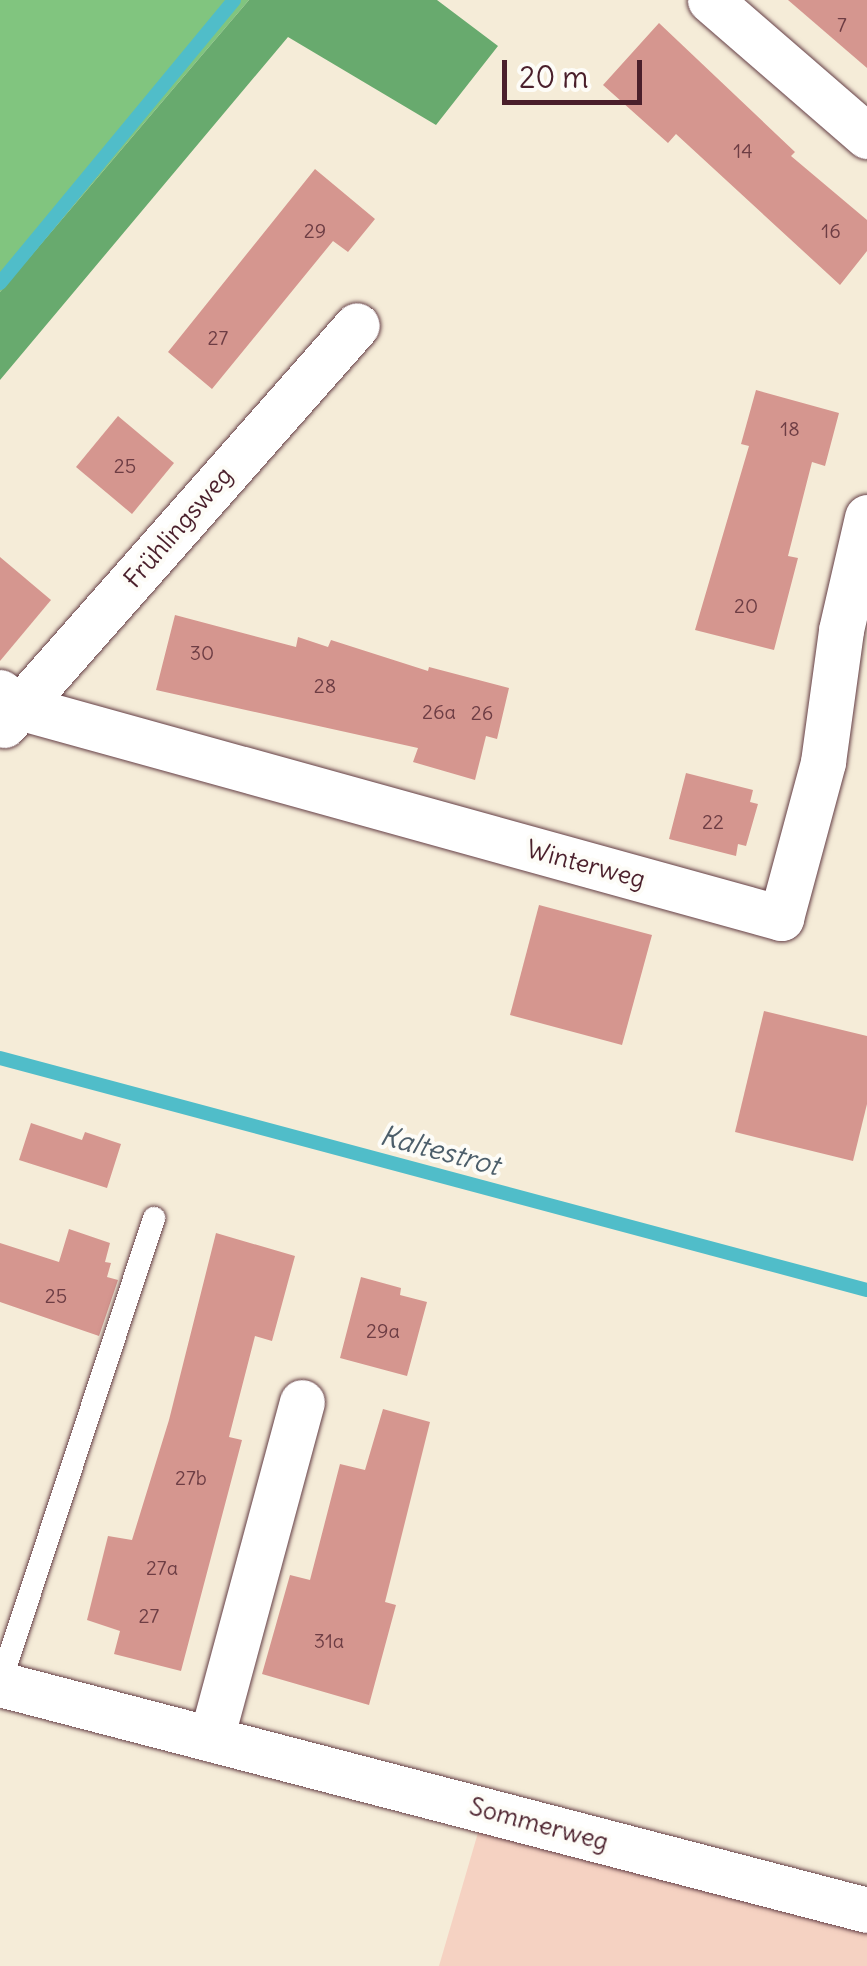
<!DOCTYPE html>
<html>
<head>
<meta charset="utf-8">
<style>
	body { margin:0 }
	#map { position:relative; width:867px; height:1966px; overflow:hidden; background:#f5ecd8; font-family:Delius,sans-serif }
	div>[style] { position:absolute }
	.built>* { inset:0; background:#f5d2c2 }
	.green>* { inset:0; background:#81c57f }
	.forest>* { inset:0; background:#68aa6e }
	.stream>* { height:14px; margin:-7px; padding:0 7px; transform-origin:7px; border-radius:7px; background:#50bdc9 }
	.building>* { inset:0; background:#d5968f }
	.roads { filter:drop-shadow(0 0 2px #643e45) drop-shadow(0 0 2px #643e45) }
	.service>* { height:22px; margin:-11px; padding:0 11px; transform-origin:11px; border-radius:11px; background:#fff }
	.minor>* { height:45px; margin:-22.5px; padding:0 22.5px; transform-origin:22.5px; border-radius:22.5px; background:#fff }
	span { translate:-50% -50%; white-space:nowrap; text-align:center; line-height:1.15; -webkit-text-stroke:8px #fdfcf7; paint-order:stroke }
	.number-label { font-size:20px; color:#6d3d44 }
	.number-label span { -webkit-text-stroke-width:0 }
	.street-label { font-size:25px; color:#4a1f2b }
	.water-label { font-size:28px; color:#4c5e6a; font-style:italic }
	.scale { position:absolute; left:502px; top:60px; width:140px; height:45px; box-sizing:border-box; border:5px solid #4a1f2b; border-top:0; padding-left:12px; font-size:30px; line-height:35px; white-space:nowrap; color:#4a1f2b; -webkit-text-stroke:8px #fdfcf7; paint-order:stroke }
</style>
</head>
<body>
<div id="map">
	<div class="built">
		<div style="clip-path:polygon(482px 1819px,867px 1924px,867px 1966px,439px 1966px)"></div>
	</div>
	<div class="green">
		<div style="clip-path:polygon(0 0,249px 0,0 292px)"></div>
	</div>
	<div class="forest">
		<div style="clip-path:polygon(249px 0,437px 0,498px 46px,436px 125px,288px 37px,0 380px,0 292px)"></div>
	</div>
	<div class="stream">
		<div style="left:0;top:283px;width:367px;rotate:-50.4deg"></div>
		<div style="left:0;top:1058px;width:898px;rotate:14.98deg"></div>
	</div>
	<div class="building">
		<div style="clip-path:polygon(788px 0,867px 0,867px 68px)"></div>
		<div style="clip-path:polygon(659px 23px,795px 152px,791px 156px,867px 220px,867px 251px,840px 285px,676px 134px,668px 143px,603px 85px)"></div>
		<div style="clip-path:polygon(315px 169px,375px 219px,348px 252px,333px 241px,212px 389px,168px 352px)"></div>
		<div style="clip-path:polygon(756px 390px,839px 413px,825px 466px,812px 462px,788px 556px,798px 558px,774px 650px,695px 630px,749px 446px,741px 444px)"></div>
		<div style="clip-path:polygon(118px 416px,174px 463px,132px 514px,76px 467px)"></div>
		<div style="clip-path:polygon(0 557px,51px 600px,0 661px)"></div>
		<div style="clip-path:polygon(175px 615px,296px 647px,298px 637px,328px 647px,331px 640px,428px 671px,429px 667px,509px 688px,497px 739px,486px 736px,475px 780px,413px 762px,418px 748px,156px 690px)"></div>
		<div style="clip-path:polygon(686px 773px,753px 790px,750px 802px,758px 804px,746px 846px,738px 844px,736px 856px,669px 839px)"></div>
		<div style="clip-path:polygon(539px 905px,652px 935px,622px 1045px,510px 1015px)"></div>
		<div style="clip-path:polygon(764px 1011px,867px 1036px,867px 1104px,853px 1161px,735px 1132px)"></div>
		<div style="clip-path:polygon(31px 1123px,82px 1140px,85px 1132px,121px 1144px,107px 1188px,19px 1160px)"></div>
		<div style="clip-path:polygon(69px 1229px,110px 1243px,105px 1262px,111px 1263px,107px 1277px,118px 1280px,99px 1336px,0 1302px,0 1243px,59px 1262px)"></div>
		<div style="clip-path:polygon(216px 1233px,295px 1256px,272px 1341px,255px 1336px,229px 1437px,242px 1440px,181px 1671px,114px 1654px,120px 1631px,87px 1620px,108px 1536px,132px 1540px,169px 1420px)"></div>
		<div style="clip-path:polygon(361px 1277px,401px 1288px,400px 1295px,427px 1302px,407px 1376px,340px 1358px)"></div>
		<div style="clip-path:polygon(383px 1409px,430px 1422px,385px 1602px,396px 1605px,369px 1705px,262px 1674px,290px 1575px,310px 1580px,340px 1464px,365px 1470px)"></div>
	</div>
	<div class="roads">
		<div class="service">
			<div style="left:0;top:1684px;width:491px;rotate:-71.7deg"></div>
		</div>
		<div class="minor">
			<div style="left:710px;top:0;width:208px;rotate:40.9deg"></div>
			<div style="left:0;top:692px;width:24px;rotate:38deg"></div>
			<div style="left:19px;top:707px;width:791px;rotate:15.48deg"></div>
			<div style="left:781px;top:918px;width:162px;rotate:-74.9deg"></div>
			<div style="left:823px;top:762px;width:133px;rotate:-82.2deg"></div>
			<div style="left:841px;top:630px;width:116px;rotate:-77deg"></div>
			<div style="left:4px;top:725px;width:533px;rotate:-48.57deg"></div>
			<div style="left:0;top:1684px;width:896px;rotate:14.61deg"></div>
			<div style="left:211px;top:1739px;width:349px;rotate:-74.9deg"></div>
		</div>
	</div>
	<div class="number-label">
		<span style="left:842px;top:24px">7</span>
		<span style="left:743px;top:150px">14</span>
		<span style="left:315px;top:230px">29</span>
		<span style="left:831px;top:230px">16</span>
		<span style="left:218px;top:337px">27</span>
		<span style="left:790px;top:428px">18</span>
		<span style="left:125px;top:465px">25</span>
		<span style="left:746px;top:605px">20</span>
		<span style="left:202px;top:652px">30</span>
		<span style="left:325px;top:685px">28</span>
		<span style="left:439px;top:711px">26a</span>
		<span style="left:482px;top:712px">26</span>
		<span style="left:713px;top:821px">22</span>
		<span style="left:56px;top:1295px">25</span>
		<span style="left:383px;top:1330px">29a</span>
		<span style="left:191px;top:1477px">27b</span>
		<span style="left:162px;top:1567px">27a</span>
		<span style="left:149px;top:1615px">27</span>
		<span style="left:329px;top:1640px">31a</span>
	</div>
	<div class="street-label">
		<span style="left:178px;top:527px;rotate:-49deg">Frühlingsweg</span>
		<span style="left:586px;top:864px;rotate:15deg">Winterweg</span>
		<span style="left:539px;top:1824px;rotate:15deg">Sommerweg</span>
	</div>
	<div class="water-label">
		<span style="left:440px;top:1150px;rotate:15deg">Kaltestrot</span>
	</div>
	<div class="scale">20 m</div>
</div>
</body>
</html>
